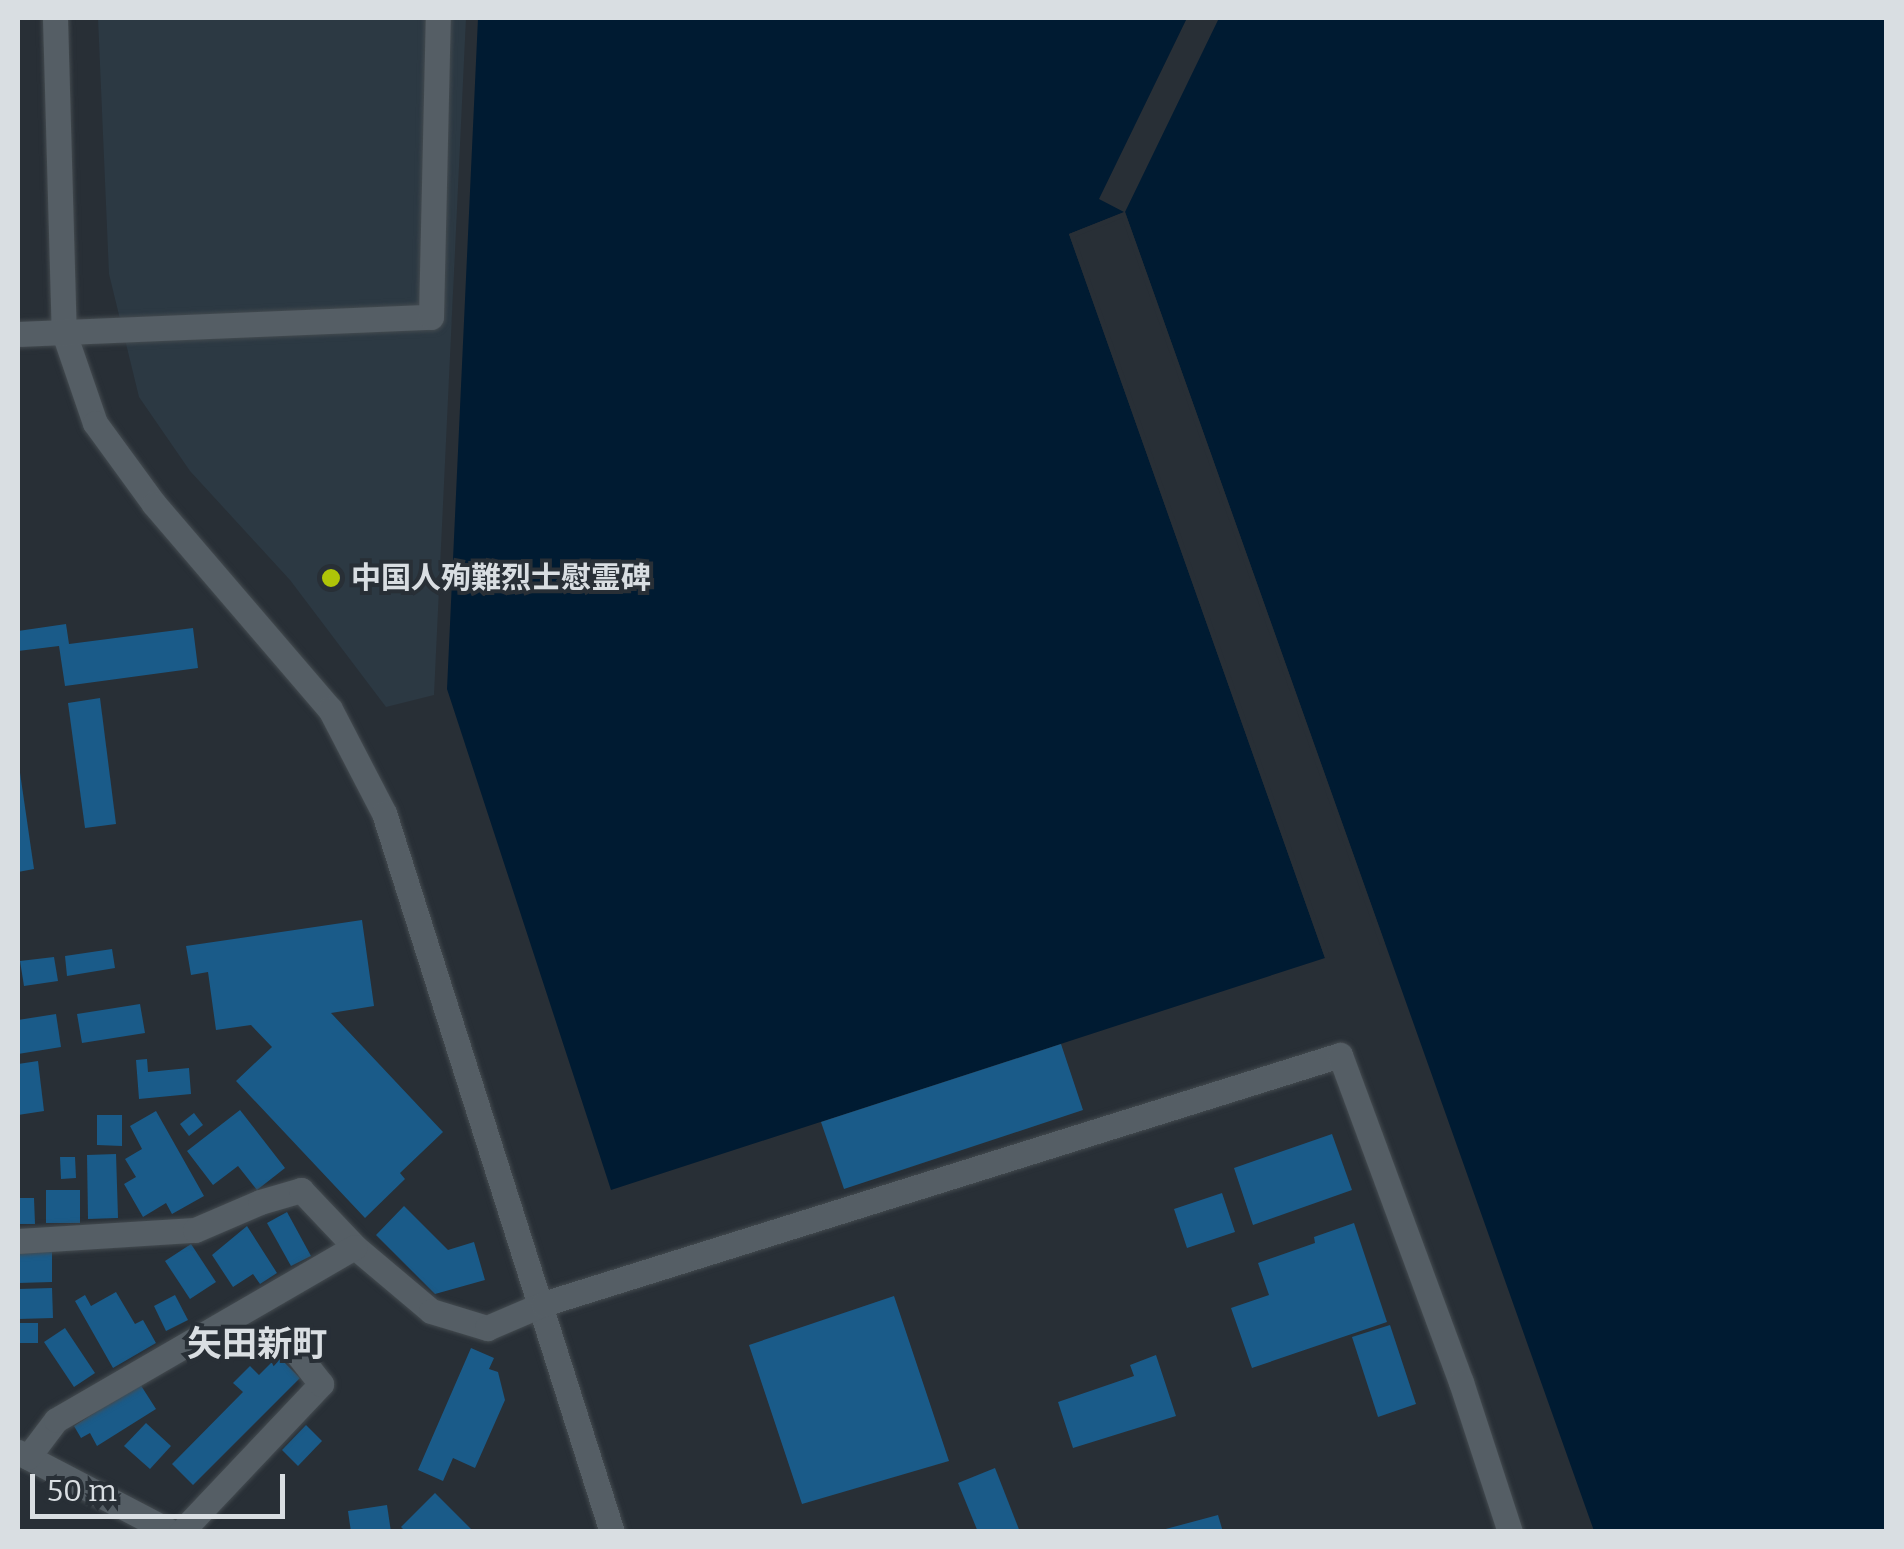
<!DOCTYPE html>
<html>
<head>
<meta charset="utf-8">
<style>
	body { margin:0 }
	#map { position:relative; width:1904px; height:1549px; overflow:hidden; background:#282f36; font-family:Bitter,"Noto Sans JP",serif }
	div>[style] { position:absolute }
	.built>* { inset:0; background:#2c3943 }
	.water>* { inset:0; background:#001b32 }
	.pier>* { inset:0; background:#282f36 }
	.building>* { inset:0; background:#1a5b89 }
	.roads { filter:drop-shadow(0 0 2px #444b50) drop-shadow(0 0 2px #444b50) }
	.minor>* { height:25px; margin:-12.5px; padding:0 12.5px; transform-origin:12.5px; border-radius:12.5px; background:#555e65 }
	.dots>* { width:28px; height:28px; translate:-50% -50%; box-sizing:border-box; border:5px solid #282f36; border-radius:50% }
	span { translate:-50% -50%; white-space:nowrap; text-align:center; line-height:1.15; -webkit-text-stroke:8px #282f36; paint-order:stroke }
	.poi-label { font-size:30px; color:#d9dee2; font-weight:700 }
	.left { translate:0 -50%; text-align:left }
	.quarter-label { font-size:35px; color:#d9dee2; font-weight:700 }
	.frame { position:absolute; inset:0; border:20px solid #d9dee2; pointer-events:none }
	.scale { position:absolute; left:30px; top:1474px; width:255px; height:45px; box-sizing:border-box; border:5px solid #d9dee2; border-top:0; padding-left:12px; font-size:30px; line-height:35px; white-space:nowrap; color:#d9dee2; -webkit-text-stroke:8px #282f36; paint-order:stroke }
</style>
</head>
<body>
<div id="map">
	<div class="built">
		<div style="clip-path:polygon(98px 18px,466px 18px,434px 695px,386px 707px,290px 580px,190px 471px,139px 397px,109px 274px)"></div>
	</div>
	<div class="water">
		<div style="clip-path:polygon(478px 18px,1886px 18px,1886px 1531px,1594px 1531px,1125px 212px,1069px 234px,1325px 958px,611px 1190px,447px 689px)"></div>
	</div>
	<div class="pier">
		<div style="clip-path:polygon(1187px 18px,1219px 18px,1125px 212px,1385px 944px,1380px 945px,1122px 218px,1075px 237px,1330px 957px,1325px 958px,1069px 234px,1124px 212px,1099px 199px)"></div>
	</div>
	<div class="building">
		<div style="clip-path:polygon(66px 624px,69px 644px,193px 628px,198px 668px,65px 686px,59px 646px,18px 651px,18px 631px)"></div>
		<div style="clip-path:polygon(100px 698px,116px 824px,85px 828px,68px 703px)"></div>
		<div style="clip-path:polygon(18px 759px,34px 869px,18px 872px)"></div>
		<div style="clip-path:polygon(362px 920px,374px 1006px,331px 1013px,443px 1132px,400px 1173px,405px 1179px,365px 1218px,236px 1081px,272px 1047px,251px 1025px,216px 1030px,208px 972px,191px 975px,186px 946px)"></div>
		<div style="clip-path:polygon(112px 949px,115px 968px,67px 976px,65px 956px)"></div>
		<div style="clip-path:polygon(54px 957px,58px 981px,24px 986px,20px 961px)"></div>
		<div style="clip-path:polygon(140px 1004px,145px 1033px,82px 1043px,77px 1014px)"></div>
		<div style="clip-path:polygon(56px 1014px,61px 1047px,18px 1054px,18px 1020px)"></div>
		<div style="clip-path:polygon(1061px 1044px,1083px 1110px,844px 1189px,821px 1122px)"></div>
		<div style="clip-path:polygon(147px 1059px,148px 1072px,189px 1068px,191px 1094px,139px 1099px,136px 1060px)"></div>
		<div style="clip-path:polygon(38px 1061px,44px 1111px,18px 1115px,18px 1064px)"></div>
		<div style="clip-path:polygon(240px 1110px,285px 1168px,257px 1190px,238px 1166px,213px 1185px,187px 1151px)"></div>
		<div style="clip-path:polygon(156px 1111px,204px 1196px,172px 1214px,166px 1203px,143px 1217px,124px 1184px,136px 1177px,125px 1159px,142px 1149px,130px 1126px)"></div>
		<div style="clip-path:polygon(194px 1113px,203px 1125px,189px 1136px,180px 1124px)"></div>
		<div style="clip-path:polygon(97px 1115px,122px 1115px,122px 1146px,97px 1145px)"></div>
		<div style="clip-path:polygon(1332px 1134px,1352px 1190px,1253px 1225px,1234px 1168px)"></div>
		<div style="clip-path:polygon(116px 1154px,118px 1218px,88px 1219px,87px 1155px)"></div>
		<div style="clip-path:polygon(60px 1157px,75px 1157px,76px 1178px,61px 1179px)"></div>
		<div style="clip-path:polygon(46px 1190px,80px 1190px,80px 1223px,46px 1223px)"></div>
		<div style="clip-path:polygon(1222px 1193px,1235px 1232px,1187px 1248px,1174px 1209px)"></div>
		<div style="clip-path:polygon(18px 1198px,34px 1198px,35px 1224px,18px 1224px)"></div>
		<div style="clip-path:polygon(404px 1206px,448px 1250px,474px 1242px,485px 1280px,435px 1294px,376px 1235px)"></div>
		<div style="clip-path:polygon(287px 1212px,311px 1256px,291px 1266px,267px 1223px)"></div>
		<div style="clip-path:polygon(1354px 1223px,1387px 1322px,1252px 1368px,1231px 1308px,1269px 1295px,1258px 1263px,1315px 1243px,1314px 1237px)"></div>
		<div style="clip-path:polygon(247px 1226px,277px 1273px,260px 1284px,253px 1274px,233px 1287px,212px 1255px)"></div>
		<div style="clip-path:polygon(191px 1244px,216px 1282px,190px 1299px,165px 1261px)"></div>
		<div style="clip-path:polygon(52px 1247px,52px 1282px,18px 1283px,18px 1248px)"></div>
		<div style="clip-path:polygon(52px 1288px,53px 1318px,18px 1319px,18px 1289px)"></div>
		<div style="clip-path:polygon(116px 1292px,135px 1324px,143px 1320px,156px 1343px,113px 1368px,75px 1301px,85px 1295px,91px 1306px)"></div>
		<div style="clip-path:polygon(175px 1295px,188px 1320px,166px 1331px,154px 1306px)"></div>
		<div style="clip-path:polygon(894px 1296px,949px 1461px,802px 1504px,749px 1345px)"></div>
		<div style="clip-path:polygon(18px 1323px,38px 1323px,38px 1343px,18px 1343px)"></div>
		<div style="clip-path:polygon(1390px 1325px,1416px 1404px,1378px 1417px,1352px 1337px)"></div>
		<div style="clip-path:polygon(65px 1328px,95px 1373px,74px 1387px,44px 1342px)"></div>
		<div style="clip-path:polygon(471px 1348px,494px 1358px,489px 1369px,498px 1372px,505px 1400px,475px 1468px,453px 1458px,443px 1481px,418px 1470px)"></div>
		<div style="clip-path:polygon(1156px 1355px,1176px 1416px,1073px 1448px,1058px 1402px,1134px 1376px,1130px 1365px)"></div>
		<div style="clip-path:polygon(278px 1356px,300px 1378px,193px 1485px,172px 1464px,243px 1392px,233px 1383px,250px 1366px,259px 1375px)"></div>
		<div style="clip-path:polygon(140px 1384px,156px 1409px,97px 1446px,90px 1433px,81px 1438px,74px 1426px)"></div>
		<div style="clip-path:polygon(146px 1423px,171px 1446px,150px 1469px,124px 1446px)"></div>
		<div style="clip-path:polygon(306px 1425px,322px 1441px,298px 1466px,282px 1450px)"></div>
		<div style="clip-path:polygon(995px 1468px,1020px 1532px,978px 1532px,958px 1483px)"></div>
		<div style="clip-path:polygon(435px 1493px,474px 1532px,406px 1532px,401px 1527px)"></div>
		<div style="clip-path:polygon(387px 1505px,391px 1532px,351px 1532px,348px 1511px)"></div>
		<div style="clip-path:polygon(1218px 1515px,1223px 1532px,1162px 1532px,1162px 1530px)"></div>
	</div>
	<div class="roads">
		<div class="minor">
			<div style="left:55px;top:18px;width:315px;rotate:88.4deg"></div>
			<div style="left:64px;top:333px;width:95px;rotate:71deg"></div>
			<div style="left:95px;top:423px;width:100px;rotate:53.9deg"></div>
			<div style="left:154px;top:504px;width:270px;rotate:49.4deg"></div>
			<div style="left:330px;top:709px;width:117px;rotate:62.6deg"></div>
			<div style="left:384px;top:813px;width:754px;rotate:72.41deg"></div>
			<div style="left:18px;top:334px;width:413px;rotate:-2.4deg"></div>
			<div style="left:431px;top:317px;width:299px;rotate:-88.7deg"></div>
			<div style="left:18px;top:1241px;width:177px;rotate:-3.6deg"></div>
			<div style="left:195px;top:1230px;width:71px;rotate:-23.3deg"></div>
			<div style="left:260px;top:1202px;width:43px;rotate:-16.3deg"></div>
			<div style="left:301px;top:1190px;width:79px;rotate:46.5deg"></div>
			<div style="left:355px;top:1247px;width:99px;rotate:40.1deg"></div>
			<div style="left:431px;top:1311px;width:59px;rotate:16.9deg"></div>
			<div style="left:487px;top:1328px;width:61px;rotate:-23.2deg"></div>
			<div style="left:543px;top:1304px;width:835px;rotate:-17.35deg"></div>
			<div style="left:1340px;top:1055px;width:349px;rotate:69.7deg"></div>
			<div style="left:1461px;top:1382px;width:158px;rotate:71.9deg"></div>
			<div style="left:18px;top:1452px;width:173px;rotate:27.6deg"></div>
			<div style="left:28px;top:1457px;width:46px;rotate:-52.9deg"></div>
			<div style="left:56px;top:1420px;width:345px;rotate:-30.1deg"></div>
			<div style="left:181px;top:1532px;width:204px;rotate:-46.6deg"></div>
			<div style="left:321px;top:1384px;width:39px;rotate:-128deg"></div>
		</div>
	</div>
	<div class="dots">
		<div style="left:331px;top:578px;background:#afc508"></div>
	</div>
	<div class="poi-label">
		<span class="left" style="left:351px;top:578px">中国人殉難烈士慰霊碑</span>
	</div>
	<div class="quarter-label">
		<span style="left:257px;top:1344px">矢田新町</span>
	</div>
	<div class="frame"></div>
	<div class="scale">50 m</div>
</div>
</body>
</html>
